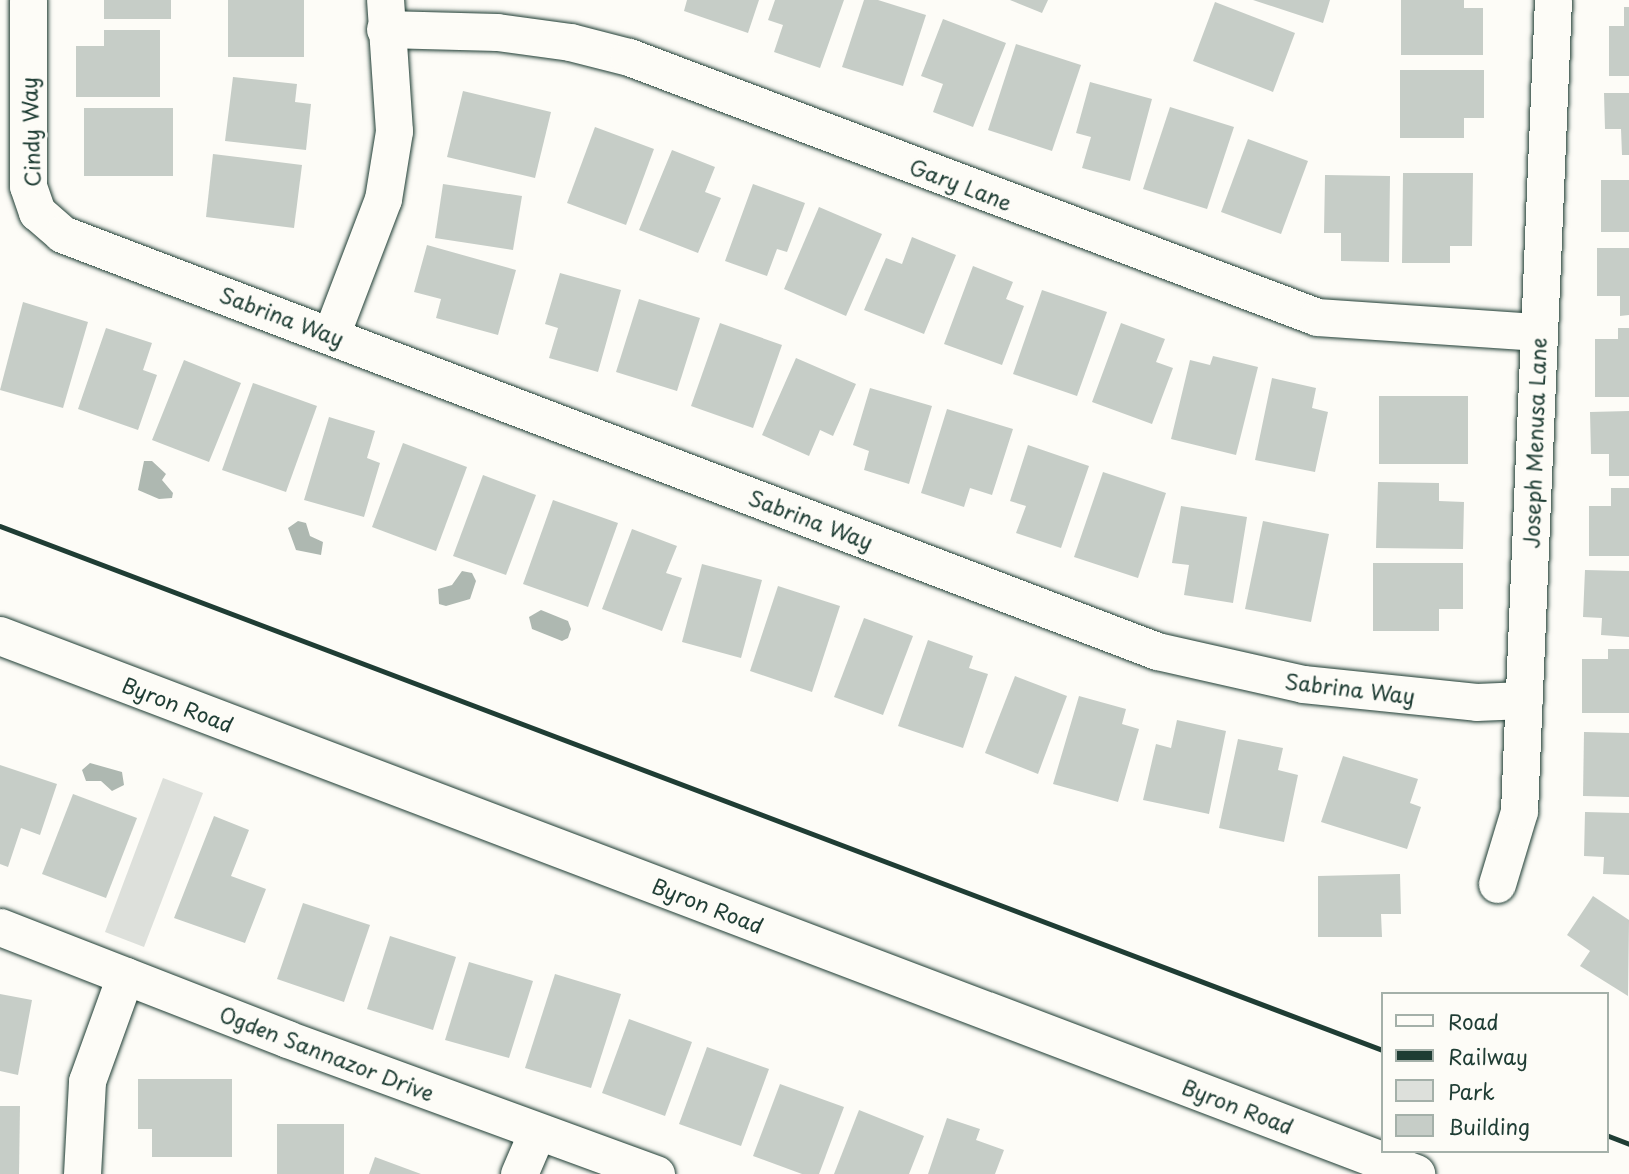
<!DOCTYPE html>
<html>
<head>
<meta charset="utf-8">
<style>
	body { margin:0 }
	#map { position:relative; width:1629px; height:1174px; overflow:hidden; background:#fdfcf7; font-family:"Playpen Sans",sans-serif }
	div>[style] { position:absolute }
	.green>* { inset:0; background:#dde0db }
	.water>* { inset:0; background:#aeb8b1 }
	.building>* { inset:0; background:#c6cdc7 }
	.roads { filter:drop-shadow(0 0 2px #1f3d34) drop-shadow(0 0 2px #1f3d34) }
	.street>* { height:37px; margin:-18.5px; padding:0 18.5px; transform-origin:18.5px; border-radius:18.5px; background:#fdfcf7 }
	.secondary>* { height:38px; margin:-19px; padding:0 19px; transform-origin:19px; border-radius:19px; background:#fdfcf7 }
	.rail>* { height:5px; margin:-2.5px; padding:0 2.5px; transform-origin:2.5px; border-radius:2.5px; background:#1f3d34 }
	span { translate:-50% -50%; white-space:nowrap; text-align:center; line-height:1.15; -webkit-text-stroke:5px #fdfcf7; paint-order:stroke }
	.street-label { font-size:21px; color:#1f3d34 }
	.legend { position:absolute; left:1381px; top:992px; width:228px; height:161px; box-sizing:border-box; background:#fdfcf7; border:2px solid #a4b0a9; margin:0; padding:9px 12px; list-style:none; font-size:21px; color:#1f3d34 }
	.legend li { display:flex; align-items:center; gap:14px; height:35px }
	.legend b { width:35px; border:2px solid #a4b0a9 }
</style>
</head>
<body>
<div id="map">
	<div class="green">
		<div style="clip-path:polygon(163px 778px,203px 793px,144px 947px,105px 932px)"></div>
	</div>
	<div class="water">
		<div style="clip-path:polygon(144px 461px,152px 461px,166px 474px,162px 480px,173px 493px,172px 498px,159px 499px,138px 490px)"></div>
		<div style="clip-path:polygon(298px 521px,306px 523px,310px 536px,323px 542px,321px 555px,296px 550px,288px 528px)"></div>
		<div style="clip-path:polygon(462px 571px,472px 573px,476px 581px,470px 599px,446px 606px,439px 604px,438px 589px,452px 585px)"></div>
		<div style="clip-path:polygon(541px 610px,568px 621px,571px 629px,568px 638px,562px 641px,532px 629px,529px 617px)"></div>
		<div style="clip-path:polygon(90px 763px,122px 772px,124px 785px,112px 791px,101px 781px,86px 781px,82px 770px)"></div>
	</div>
	<div class="building">
		<div style="clip-path:polygon(104px 0,171px 0,171px 19px,104px 19px)"></div>
		<div style="clip-path:polygon(228px 0,304px 0,304px 57px,228px 57px)"></div>
		<div style="clip-path:polygon(687px 0,759px 0,748px 33px,684px 11px)"></div>
		<div style="clip-path:polygon(775px 0,844px 0,820px 68px,774px 52px,783px 25px,768px 20px)"></div>
		<div style="clip-path:polygon(864px 0,878px 0,926px 15px,903px 86px,842px 67px)"></div>
		<div style="clip-path:polygon(1010px 0,1048px 0,1042px 13px)"></div>
		<div style="clip-path:polygon(1253px 0,1330px 0,1323px 23px)"></div>
		<div style="clip-path:polygon(1401px 0,1464px 0,1464px 8px,1483px 8px,1483px 55px,1401px 55px)"></div>
		<div style="clip-path:polygon(1215px 2px,1295px 33px,1273px 92px,1193px 61px)"></div>
		<div style="clip-path:polygon(1624px 7px,1629px 7px,1629px 76px,1609px 76px,1609px 26px,1624px 26px)"></div>
		<div style="clip-path:polygon(943px 19px,1006px 43px,973px 127px,933px 112px,943px 84px,921px 76px)"></div>
		<div style="clip-path:polygon(104px 30px,160px 30px,160px 97px,76px 97px,76px 46px,104px 46px)"></div>
		<div style="clip-path:polygon(1016px 44px,1081px 65px,1052px 151px,988px 130px)"></div>
		<div style="clip-path:polygon(1400px 70px,1484px 70px,1484px 118px,1464px 118px,1464px 138px,1400px 138px)"></div>
		<div style="clip-path:polygon(233px 77px,297px 84px,295px 102px,311px 104px,306px 150px,225px 141px)"></div>
		<div style="clip-path:polygon(1090px 82px,1152px 99px,1130px 181px,1082px 168px,1091px 137px,1076px 133px)"></div>
		<div style="clip-path:polygon(463px 91px,551px 112px,535px 178px,447px 157px)"></div>
		<div style="clip-path:polygon(1604px 93px,1629px 93px,1629px 155px,1622px 155px,1621px 129px,1605px 129px)"></div>
		<div style="clip-path:polygon(1170px 107px,1234px 127px,1207px 209px,1143px 189px)"></div>
		<div style="clip-path:polygon(84px 108px,173px 108px,173px 176px,84px 176px)"></div>
		<div style="clip-path:polygon(595px 127px,654px 149px,626px 225px,567px 203px)"></div>
		<div style="clip-path:polygon(1248px 139px,1308px 161px,1281px 234px,1221px 212px)"></div>
		<div style="clip-path:polygon(672px 150px,715px 167px,705px 192px,721px 198px,698px 253px,639px 230px)"></div>
		<div style="clip-path:polygon(213px 154px,302px 165px,294px 228px,206px 217px)"></div>
		<div style="clip-path:polygon(1403px 173px,1473px 173px,1472px 246px,1450px 246px,1450px 263px,1402px 263px)"></div>
		<div style="clip-path:polygon(1325px 175px,1390px 176px,1389px 262px,1341px 261px,1341px 233px,1324px 233px)"></div>
		<div style="clip-path:polygon(1601px 180px,1629px 180px,1629px 232px,1601px 232px)"></div>
		<div style="clip-path:polygon(443px 184px,522px 196px,513px 250px,435px 238px)"></div>
		<div style="clip-path:polygon(753px 184px,805px 203px,787px 252px,777px 249px,767px 276px,725px 261px)"></div>
		<div style="clip-path:polygon(819px 207px,882px 234px,846px 316px,784px 289px)"></div>
		<div style="clip-path:polygon(912px 237px,956px 255px,924px 334px,864px 310px,886px 258px,902px 264px)"></div>
		<div style="clip-path:polygon(427px 245px,516px 270px,498px 335px,436px 318px,441px 299px,414px 292px)"></div>
		<div style="clip-path:polygon(1597px 248px,1629px 248px,1629px 315px,1620px 316px,1620px 296px,1597px 296px)"></div>
		<div style="clip-path:polygon(973px 266px,1013px 282px,1006px 299px,1024px 306px,1002px 365px,944px 344px)"></div>
		<div style="clip-path:polygon(560px 273px,621px 290px,598px 372px,549px 358px,558px 328px,545px 324px)"></div>
		<div style="clip-path:polygon(1042px 290px,1107px 312px,1077px 396px,1013px 374px)"></div>
		<div style="clip-path:polygon(639px 299px,700px 318px,677px 391px,616px 372px)"></div>
		<div style="clip-path:polygon(23px 302px,88px 322px,63px 408px,0 390px)"></div>
		<div style="clip-path:polygon(720px 323px,782px 345px,753px 428px,691px 406px)"></div>
		<div style="clip-path:polygon(1121px 323px,1165px 339px,1156px 362px,1173px 368px,1152px 424px,1092px 402px)"></div>
		<div style="clip-path:polygon(106px 328px,152px 343px,143px 370px,157px 375px,138px 430px,78px 409px)"></div>
		<div style="clip-path:polygon(1618px 328px,1629px 328px,1629px 397px,1595px 397px,1595px 339px,1618px 339px)"></div>
		<div style="clip-path:polygon(1213px 356px,1258px 367px,1236px 455px,1171px 439px,1190px 360px,1210px 365px)"></div>
		<div style="clip-path:polygon(796px 358px,856px 384px,833px 436px,820px 430px,809px 456px,762px 435px)"></div>
		<div style="clip-path:polygon(184px 360px,241px 383px,209px 462px,152px 440px)"></div>
		<div style="clip-path:polygon(1272px 378px,1316px 388px,1312px 408px,1328px 412px,1315px 472px,1255px 460px)"></div>
		<div style="clip-path:polygon(253px 383px,317px 406px,286px 492px,222px 470px)"></div>
		<div style="clip-path:polygon(870px 388px,932px 406px,909px 484px,864px 470px,869px 451px,853px 445px)"></div>
		<div style="clip-path:polygon(1379px 396px,1468px 396px,1468px 464px,1379px 464px)"></div>
		<div style="clip-path:polygon(947px 409px,1013px 429px,992px 495px,970px 488px,964px 507px,921px 493px)"></div>
		<div style="clip-path:polygon(1629px 411px,1629px 476px,1609px 476px,1609px 454px,1591px 454px,1590px 412px)"></div>
		<div style="clip-path:polygon(329px 417px,375px 431px,367px 458px,380px 463px,364px 517px,304px 500px)"></div>
		<div style="clip-path:polygon(403px 443px,467px 467px,436px 551px,372px 527px)"></div>
		<div style="clip-path:polygon(1028px 445px,1089px 466px,1061px 548px,1016px 533px,1026px 506px,1010px 501px)"></div>
		<div style="clip-path:polygon(1103px 472px,1166px 493px,1138px 578px,1074px 557px)"></div>
		<div style="clip-path:polygon(483px 475px,536px 495px,506px 575px,453px 556px)"></div>
		<div style="clip-path:polygon(1378px 482px,1439px 483px,1439px 501px,1464px 502px,1463px 549px,1376px 548px)"></div>
		<div style="clip-path:polygon(1611px 488px,1629px 488px,1629px 556px,1589px 556px,1589px 506px,1611px 506px)"></div>
		<div style="clip-path:polygon(553px 500px,618px 523px,588px 607px,523px 584px)"></div>
		<div style="clip-path:polygon(1181px 506px,1247px 517px,1233px 603px,1184px 595px,1189px 565px,1172px 563px)"></div>
		<div style="clip-path:polygon(1263px 521px,1329px 534px,1311px 622px,1245px 609px)"></div>
		<div style="clip-path:polygon(632px 529px,677px 546px,666px 573px,682px 578px,662px 631px,602px 609px)"></div>
		<div style="clip-path:polygon(1373px 563px,1463px 563px,1463px 609px,1439px 609px,1439px 631px,1373px 631px)"></div>
		<div style="clip-path:polygon(702px 564px,762px 580px,741px 658px,682px 642px)"></div>
		<div style="clip-path:polygon(1585px 570px,1629px 571px,1629px 637px,1601px 635px,1602px 618px,1583px 617px)"></div>
		<div style="clip-path:polygon(778px 586px,840px 606px,812px 692px,750px 671px)"></div>
		<div style="clip-path:polygon(864px 618px,913px 636px,883px 715px,834px 697px)"></div>
		<div style="clip-path:polygon(928px 640px,973px 656px,969px 668px,988px 674px,963px 748px,898px 726px)"></div>
		<div style="clip-path:polygon(1608px 649px,1629px 649px,1629px 713px,1582px 713px,1582px 659px,1608px 659px)"></div>
		<div style="clip-path:polygon(1015px 676px,1067px 696px,1038px 774px,985px 753px)"></div>
		<div style="clip-path:polygon(1079px 696px,1126px 709px,1122px 724px,1139px 729px,1118px 802px,1053px 784px)"></div>
		<div style="clip-path:polygon(1177px 720px,1226px 731px,1209px 814px,1143px 800px,1156px 744px,1171px 748px)"></div>
		<div style="clip-path:polygon(1584px 732px,1629px 733px,1629px 797px,1583px 796px)"></div>
		<div style="clip-path:polygon(1238px 739px,1283px 748px,1278px 770px,1298px 775px,1284px 842px,1219px 828px)"></div>
		<div style="clip-path:polygon(1343px 756px,1418px 779px,1410px 803px,1421px 807px,1407px 849px,1321px 822px)"></div>
		<div style="clip-path:polygon(0 765px,57px 784px,40px 835px,21px 828px,8px 867px,0 864px)"></div>
		<div style="clip-path:polygon(73px 794px,137px 818px,106px 898px,42px 874px)"></div>
		<div style="clip-path:polygon(1585px 812px,1629px 813px,1629px 875px,1603px 874px,1604px 857px,1584px 856px)"></div>
		<div style="clip-path:polygon(214px 816px,249px 830px,231px 876px,266px 889px,245px 943px,174px 918px)"></div>
		<div style="clip-path:polygon(1400px 874px,1401px 914px,1381px 914px,1382px 937px,1318px 937px,1318px 876px)"></div>
		<div style="clip-path:polygon(1593px 896px,1629px 920px,1628px 996px,1580px 966px,1590px 951px,1567px 935px)"></div>
		<div style="clip-path:polygon(303px 903px,370px 925px,344px 1002px,277px 979px)"></div>
		<div style="clip-path:polygon(390px 936px,456px 957px,433px 1030px,367px 1009px)"></div>
		<div style="clip-path:polygon(469px 962px,533px 981px,509px 1058px,445px 1040px)"></div>
		<div style="clip-path:polygon(555px 974px,621px 994px,591px 1088px,525px 1068px)"></div>
		<div style="clip-path:polygon(0 994px,32px 1000px,18px 1075px,0 1071px)"></div>
		<div style="clip-path:polygon(629px 1019px,692px 1042px,665px 1116px,602px 1093px)"></div>
		<div style="clip-path:polygon(707px 1047px,769px 1069px,741px 1146px,679px 1124px)"></div>
		<div style="clip-path:polygon(138px 1079px,232px 1079px,232px 1157px,152px 1157px,152px 1129px,138px 1129px)"></div>
		<div style="clip-path:polygon(780px 1084px,844px 1107px,819px 1174px,802px 1174px,753px 1156px)"></div>
		<div style="clip-path:polygon(0 1106px,20px 1106px,19px 1174px,0 1174px)"></div>
		<div style="clip-path:polygon(859px 1110px,924px 1136px,909px 1174px,834px 1174px)"></div>
		<div style="clip-path:polygon(947px 1118px,980px 1129px,976px 1140px,1004px 1150px,995px 1174px,928px 1174px)"></div>
		<div style="clip-path:polygon(277px 1124px,344px 1124px,344px 1174px,277px 1174px)"></div>
		<div style="clip-path:polygon(375px 1157px,421px 1174px,369px 1174px)"></div>
	</div>
	<div class="roads">
		<div class="street">
			<div style="left:28px;top:0;width:186px;rotate:90deg"></div>
			<div style="left:28px;top:186px;width:28px;rotate:71deg"></div>
			<div style="left:37px;top:212px;width:33px;rotate:41deg"></div>
			<div style="left:62px;top:234px;width:1172px;rotate:20.85deg"></div>
			<div style="left:1157px;top:651px;width:150px;rotate:12.7deg"></div>
			<div style="left:1303px;top:684px;width:174px;rotate:5.9deg"></div>
			<div style="left:1476px;top:702px;width:48px;rotate:-2.4deg"></div>
			<div style="left:385px;top:29px;width:112px;rotate:1.5deg"></div>
			<div style="left:497px;top:32px;width:74px;rotate:7.8deg"></div>
			<div style="left:570px;top:42px;width:61px;rotate:14.3deg"></div>
			<div style="left:629px;top:57px;width:735px;rotate:20.7deg"></div>
			<div style="left:1317px;top:317px;width:222px;rotate:3.9deg"></div>
			<div style="left:331px;top:335px;width:146px;rotate:-69.1deg"></div>
			<div style="left:383px;top:199px;width:69px;rotate:-80.8deg"></div>
			<div style="left:394px;top:131px;width:131px;rotate:-93.9deg"></div>
			<div style="left:1497px;top:884px;width:76px;rotate:-73.2deg"></div>
			<div style="left:1519px;top:811px;width:812px;rotate:-87.6deg"></div>
			<div style="left:0;top:927px;width:308px;rotate:21.3deg"></div>
			<div style="left:287px;top:1039px;width:393px;rotate:20.1deg"></div>
			<div style="left:82px;top:1174px;width:93px;rotate:-86.9deg"></div>
			<div style="left:87px;top:1081px;width:112px;rotate:-70.1deg"></div>
			<div style="left:519px;top:1174px;width:46px;rotate:-66.8deg"></div>
		</div>
		<div class="secondary">
			<div style="left:0;top:636px;width:1515px;rotate:20.8deg"></div>
		</div>
	</div>
	<div class="rail">
		<div style="left:0;top:526px;width:1478px;rotate:20.76deg"></div>
		<div style="left:1606px;top:1135px;width:25px;rotate:21deg"></div>
	</div>
	<div class="street-label">
		<span style="left:30px;top:132px;rotate:-92deg">Cindy Way</span>
		<span style="left:961px;top:184px;rotate:21deg">Gary Lane</span>
		<span style="left:282px;top:316px;rotate:21deg">Sabrina Way</span>
		<span style="left:1534px;top:443px;rotate:-88deg">Joseph Menusa Lane</span>
		<span style="left:811px;top:519px;rotate:21deg">Sabrina Way</span>
		<span style="left:1350px;top:688px;rotate:7deg">Sabrina Way</span>
		<span style="left:178px;top:704px;rotate:21deg">Byron Road</span>
		<span style="left:708px;top:905px;rotate:21deg">Byron Road</span>
		<span style="left:327px;top:1053px;rotate:21deg">Ogden Sannazor Drive</span>
		<span style="left:1238px;top:1106px;rotate:21deg">Byron Road</span>
	</div>
	<ul class="legend">
	<li><b style="height:9px;background:#fdfcf7"></b>Road</li>
	<li><b style="height:9px;background:#1f3d34"></b>Railway</li>
	<li><b style="height:19px;background:#dde0db"></b>Park</li>
	<li><b style="height:19px;background:#c6cdc7"></b>Building</li>
	</ul>
</div>
</body>
</html>
